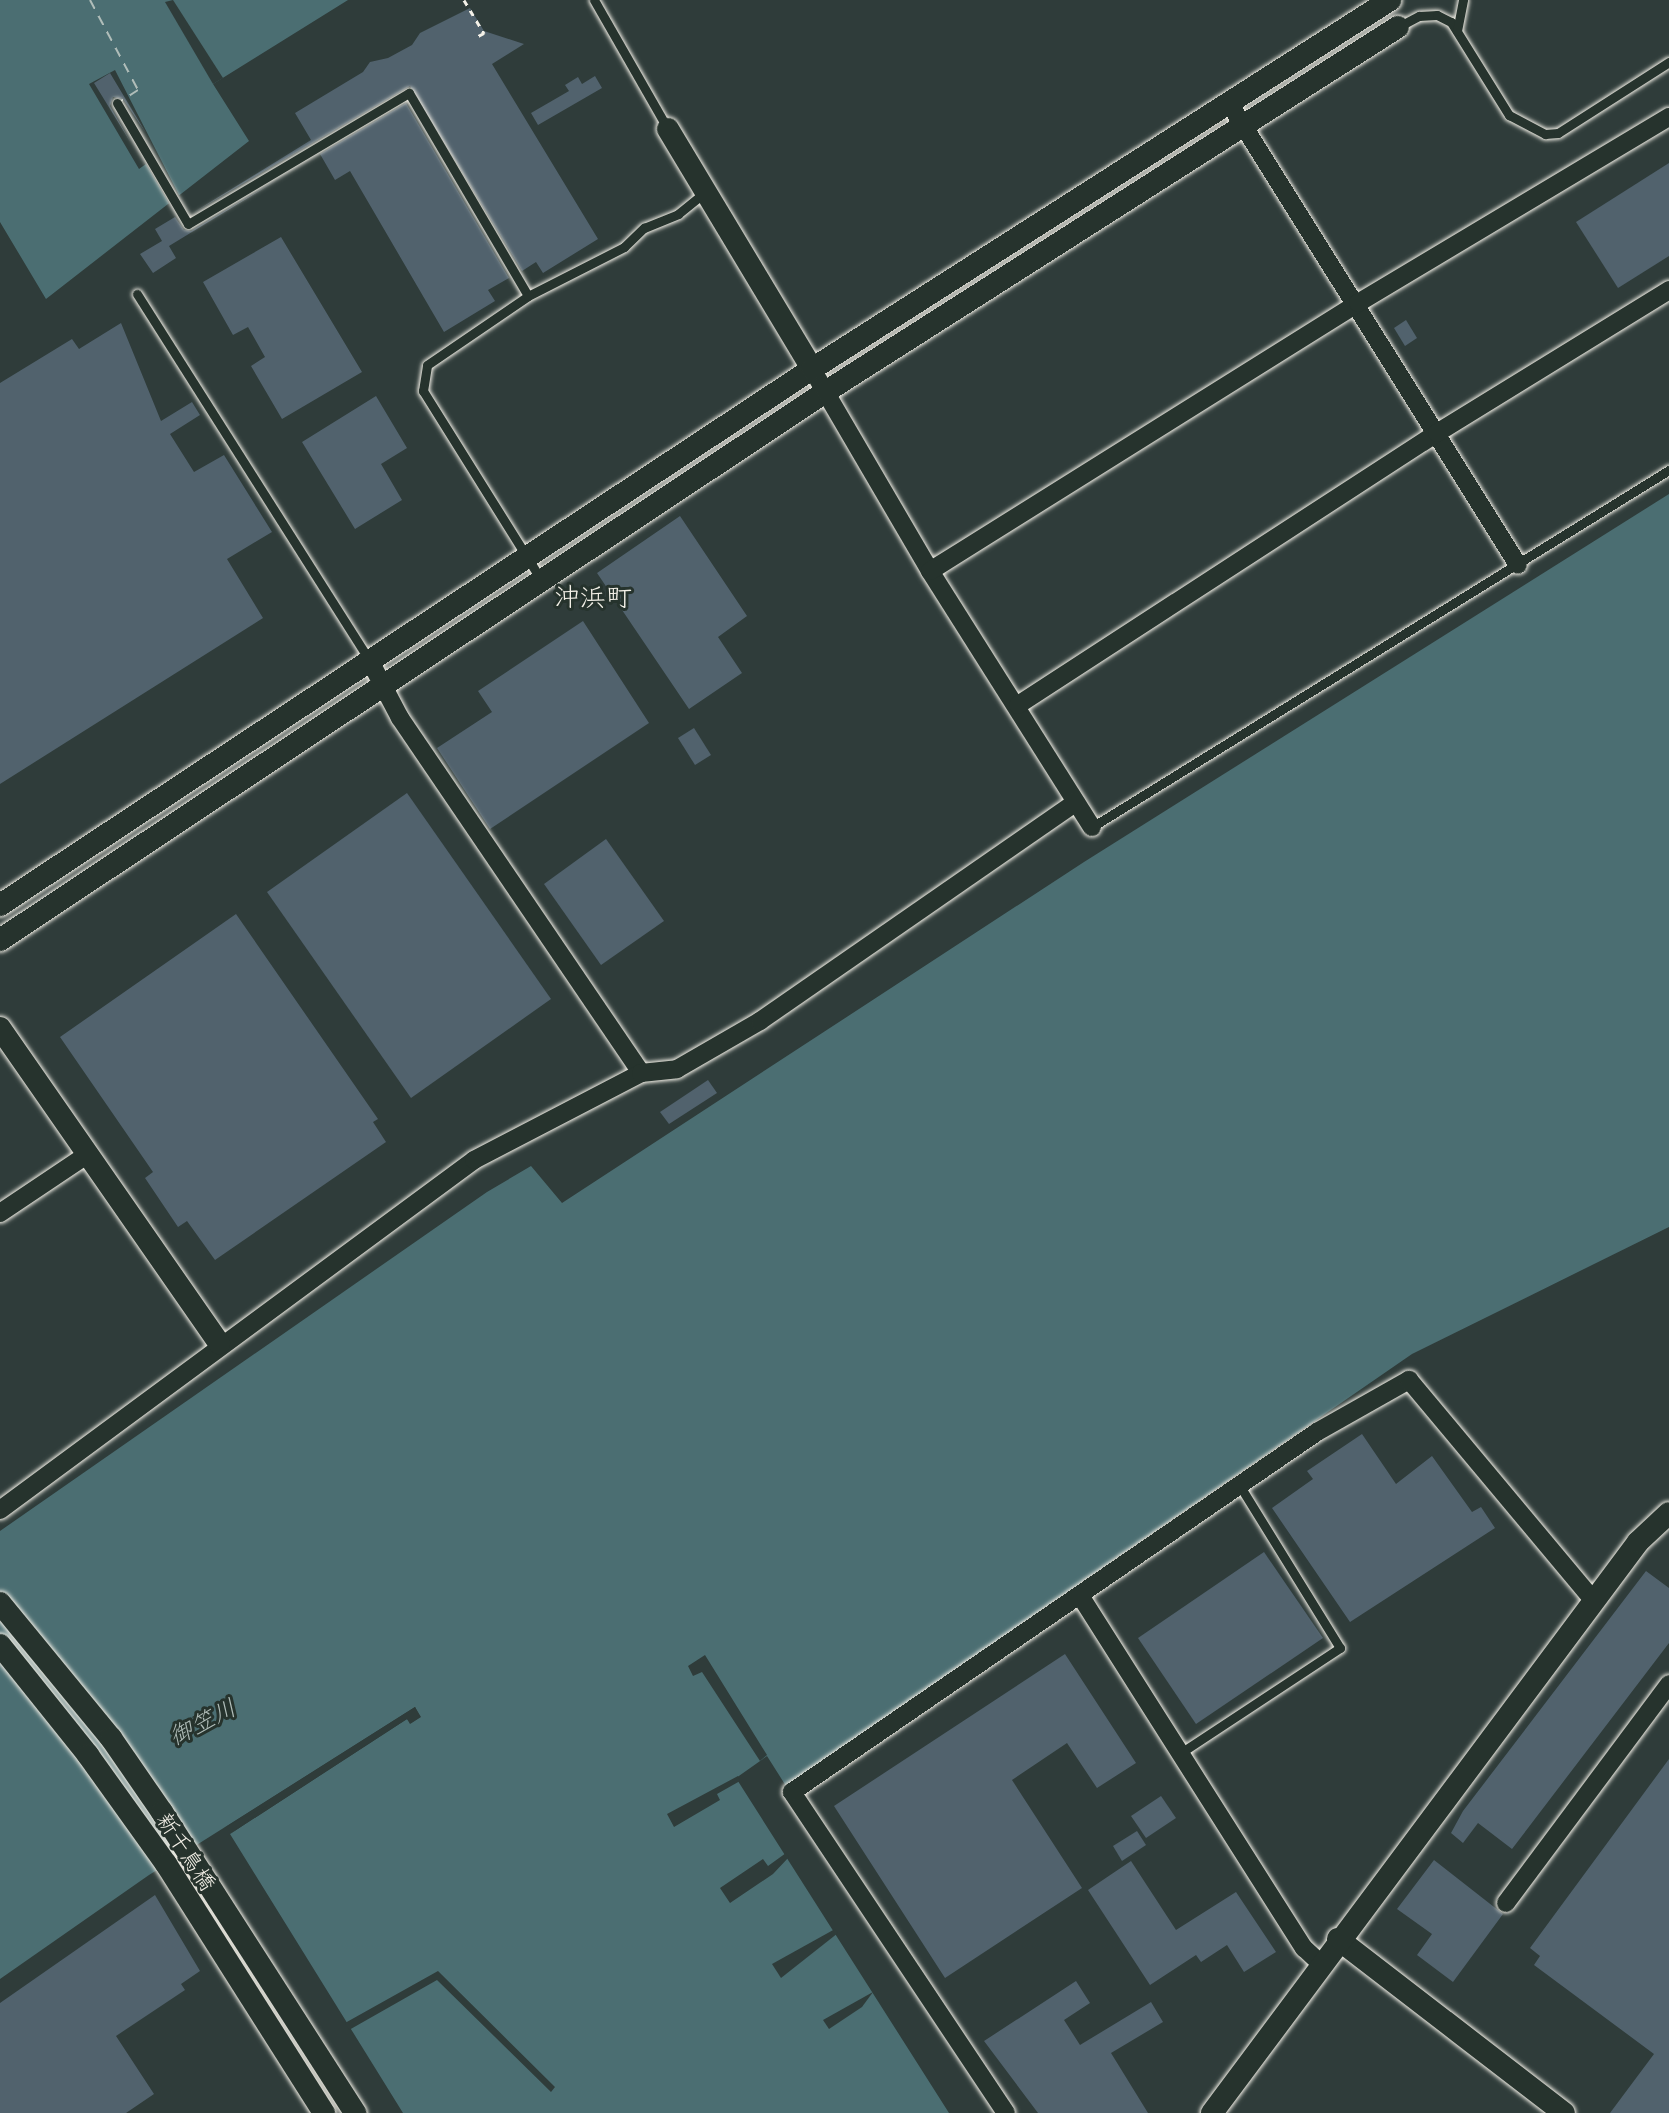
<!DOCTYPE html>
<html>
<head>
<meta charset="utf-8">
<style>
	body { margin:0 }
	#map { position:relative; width:1669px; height:2113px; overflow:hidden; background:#2f3c3a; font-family:Mali,"Klee One",sans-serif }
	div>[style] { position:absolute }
	.water>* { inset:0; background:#4b6e72 }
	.pier>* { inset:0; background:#2f3c3a }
	.ferry>* { height:2px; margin-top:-1px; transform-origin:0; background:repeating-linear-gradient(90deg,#b0bdb9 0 10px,transparent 0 18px) }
	.building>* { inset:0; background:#51626d }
	.path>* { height:3px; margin-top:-1.5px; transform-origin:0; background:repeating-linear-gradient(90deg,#f4f1e8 0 6px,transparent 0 12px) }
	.roads { filter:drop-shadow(0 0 2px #f4f1e8) drop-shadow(0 0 2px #f4f1e8) }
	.service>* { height:9px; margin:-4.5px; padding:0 4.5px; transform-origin:4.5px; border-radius:4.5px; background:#26332d }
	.minor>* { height:18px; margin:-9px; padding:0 9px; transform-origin:9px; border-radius:9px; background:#26332d }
	.tertiary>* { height:22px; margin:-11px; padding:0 11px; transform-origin:11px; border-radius:11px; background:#26332d }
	span { translate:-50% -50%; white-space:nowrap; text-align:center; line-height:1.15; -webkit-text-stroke:6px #26332d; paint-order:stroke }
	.street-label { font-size:22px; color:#f4f1e8 }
	.water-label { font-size:24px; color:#b0bdb9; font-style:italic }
	.quarter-label { font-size:26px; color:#f4f1e8 }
</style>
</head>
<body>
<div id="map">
	<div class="water">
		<div style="clip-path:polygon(0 0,348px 0,213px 84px,249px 141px,46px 299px,0 222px)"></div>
		<div style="clip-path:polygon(1669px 494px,1669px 1227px,1412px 1354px,786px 1786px,767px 1756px,736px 1778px,949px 2113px,403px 2113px,230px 1834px,407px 1719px,411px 1723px,420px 1717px,415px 1707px,149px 1875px,0 1979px,0 1531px,487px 1192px,531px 1166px,562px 1203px,1084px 862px)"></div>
	</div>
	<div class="pier">
		<div style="clip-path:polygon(173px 0,223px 78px,213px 84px,165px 2px)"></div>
		<div style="clip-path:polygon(115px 70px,181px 199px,171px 207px,146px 164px,139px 169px,89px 84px)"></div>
		<div style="clip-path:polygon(705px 1655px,767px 1755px,760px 1761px,702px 1672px,693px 1676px,688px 1666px)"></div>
		<div style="clip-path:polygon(415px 1707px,421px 1717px,410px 1724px,407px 1719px,230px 1834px,268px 1805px,224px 1828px)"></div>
		<div style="clip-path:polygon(738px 1776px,740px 1781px,717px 1794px,720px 1800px,674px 1827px,667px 1814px)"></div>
		<div style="clip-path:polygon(786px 1853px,789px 1857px,773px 1874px,730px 1903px,720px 1888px,763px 1859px,768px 1866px)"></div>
		<div style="clip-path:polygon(835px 1929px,838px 1933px,781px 1978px,772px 1964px)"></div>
		<div style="clip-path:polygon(438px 1971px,555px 2087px,551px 2092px,437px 1980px,349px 2030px,345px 2023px)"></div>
		<div style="clip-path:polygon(873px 1992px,862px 2007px,829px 2029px,823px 2020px)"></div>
	</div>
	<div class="ferry">
		<div style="left:90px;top:0;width:102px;rotate:61.9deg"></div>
		<div style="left:138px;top:90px;width:20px;rotate:147deg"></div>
	</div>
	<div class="building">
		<div style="clip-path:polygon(470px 8px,484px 31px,524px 44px,492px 64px,598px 239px,543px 273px,536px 262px,522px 271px,410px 86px,191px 214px,311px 140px,295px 113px,363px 72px,370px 62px,388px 58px,412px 45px,420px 33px)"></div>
		<div style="clip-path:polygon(110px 73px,146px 133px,123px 99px,113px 97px,110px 106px,131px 143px,94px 83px)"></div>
		<div style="clip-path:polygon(595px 76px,602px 88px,538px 125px,531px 113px,569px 91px,565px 85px,578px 77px,582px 84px)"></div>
		<div style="clip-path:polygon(406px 103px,509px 278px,488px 290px,495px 301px,444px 332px,350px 171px,335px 180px,320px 154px)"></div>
		<div style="clip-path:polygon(1669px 163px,1669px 256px,1618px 288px,1576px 222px)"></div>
		<div style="clip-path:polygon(279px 179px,169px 246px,176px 258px,153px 273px,140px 254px,162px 241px,155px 229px,175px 217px,184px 230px,191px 231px)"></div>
		<div style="clip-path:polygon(281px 237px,362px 372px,282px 419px,251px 366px,265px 357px,248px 327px,233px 335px,203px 282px)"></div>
		<div style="clip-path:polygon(1406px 320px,1417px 338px,1405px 346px,1394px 328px)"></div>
		<div style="clip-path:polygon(121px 323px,161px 421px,192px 402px,200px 415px,170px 434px,194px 472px,224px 455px,272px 532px,227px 559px,263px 618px,0 784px,0 383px,72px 339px,79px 349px)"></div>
		<div style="clip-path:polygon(376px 396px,407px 448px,381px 464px,402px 500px,355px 529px,302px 442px)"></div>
		<div style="clip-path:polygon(680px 516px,747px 616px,718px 637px,742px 673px,689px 709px,597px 573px)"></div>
		<div style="clip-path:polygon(583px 621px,649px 723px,490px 829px,437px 748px,492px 712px,478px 691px)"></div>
		<div style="clip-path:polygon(694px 728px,711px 755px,695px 765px,678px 738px)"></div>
		<div style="clip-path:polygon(407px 793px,551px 999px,411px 1098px,267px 892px)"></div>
		<div style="clip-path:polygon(606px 839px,664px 921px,601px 965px,544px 884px)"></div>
		<div style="clip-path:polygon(236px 914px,378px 1119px,373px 1122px,386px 1142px,215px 1260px,187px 1221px,178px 1227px,145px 1178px,153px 1172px,60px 1037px)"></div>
		<div style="clip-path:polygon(708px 1080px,717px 1093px,669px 1124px,660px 1112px)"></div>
		<div style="clip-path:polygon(1362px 1434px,1396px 1484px,1432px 1456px,1472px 1512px,1481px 1507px,1495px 1528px,1350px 1622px,1272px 1508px,1313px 1479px,1307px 1471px)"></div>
		<div style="clip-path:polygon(1264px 1552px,1323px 1638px,1196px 1724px,1138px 1638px)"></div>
		<div style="clip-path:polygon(1646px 1571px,1669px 1588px,1669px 1643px,1512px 1849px,1478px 1823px,1463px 1843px,1451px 1833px,1463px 1811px)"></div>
		<div style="clip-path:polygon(1065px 1654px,1136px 1763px,1097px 1788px,1067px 1743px,1012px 1780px,1082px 1888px,945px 1978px,834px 1806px)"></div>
		<div style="clip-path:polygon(1669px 1759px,1669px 2113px,1610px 2113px,1654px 2054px,1534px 1965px,1540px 1956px,1530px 1948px)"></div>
		<div style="clip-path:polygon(1161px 1796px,1176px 1818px,1146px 1838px,1131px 1816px)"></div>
		<div style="clip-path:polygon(1137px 1831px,1146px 1845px,1122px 1861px,1113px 1846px)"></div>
		<div style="clip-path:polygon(1434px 1860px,1503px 1914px,1453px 1982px,1417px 1955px,1432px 1934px,1397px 1909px)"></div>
		<div style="clip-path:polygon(1131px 1861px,1176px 1930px,1236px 1892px,1276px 1952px,1244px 1972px,1227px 1945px,1201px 1962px,1196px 1955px,1150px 1985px,1088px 1890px)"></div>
		<div style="clip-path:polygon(155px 1895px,200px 1971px,181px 1984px,185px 1990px,116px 2036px,154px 2094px,126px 2113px,0 2113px,0 2003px)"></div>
		<div style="clip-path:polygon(1076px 1981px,1090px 2003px,1064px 2020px,1080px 2045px,1151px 2002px,1163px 2022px,1111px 2053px,1148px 2113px,1038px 2113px,984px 2041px)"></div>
	</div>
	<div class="path">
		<div style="left:464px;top:0;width:39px;rotate:59deg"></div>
		<div style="left:484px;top:33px;width:9px;rotate:153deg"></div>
	</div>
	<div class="roads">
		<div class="service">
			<div style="left:594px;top:0;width:149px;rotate:60.2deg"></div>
			<div style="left:1398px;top:27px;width:24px;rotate:-28deg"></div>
			<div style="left:1419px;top:16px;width:18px;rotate:-3deg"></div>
			<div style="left:1437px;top:15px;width:16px;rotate:27deg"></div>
			<div style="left:1451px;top:22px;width:110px;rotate:58.1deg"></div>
			<div style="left:1509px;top:115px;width:41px;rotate:27.8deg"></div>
			<div style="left:1545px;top:134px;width:13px;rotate:-4deg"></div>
			<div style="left:1558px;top:133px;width:132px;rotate:-32.6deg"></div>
			<div style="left:1457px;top:31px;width:32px;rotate:-79deg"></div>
			<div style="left:117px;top:103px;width:140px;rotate:59.6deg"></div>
			<div style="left:188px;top:224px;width:257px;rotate:-30.7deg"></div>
			<div style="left:409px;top:93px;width:235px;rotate:59.6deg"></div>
			<div style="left:137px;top:294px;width:435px;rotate:57.6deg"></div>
			<div style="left:540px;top:578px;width:221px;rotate:-122deg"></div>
			<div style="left:423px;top:391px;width:26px;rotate:-81deg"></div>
			<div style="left:427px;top:365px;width:122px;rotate:-34.3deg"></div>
			<div style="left:528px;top:296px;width:108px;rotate:-27deg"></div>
			<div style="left:624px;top:247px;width:28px;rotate:-44deg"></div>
			<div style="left:644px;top:228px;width:37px;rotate:-22deg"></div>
			<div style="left:678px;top:214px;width:35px;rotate:-39deg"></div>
			<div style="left:1092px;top:827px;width:679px;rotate:-31.75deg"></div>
			<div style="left:1179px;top:1754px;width:193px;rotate:-33.4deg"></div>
			<div style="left:1340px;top:1648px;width:188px;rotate:-121.7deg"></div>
		</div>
		<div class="minor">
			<div style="left:1231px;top:106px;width:541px;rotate:57.98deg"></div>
			<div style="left:812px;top:369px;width:234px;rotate:59.7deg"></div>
			<div style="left:930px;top:571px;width:303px;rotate:57.7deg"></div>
			<div style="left:930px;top:571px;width:505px;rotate:-32.05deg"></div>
			<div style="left:1358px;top:303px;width:362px;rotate:-30.9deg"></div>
			<div style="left:370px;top:661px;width:64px;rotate:62.2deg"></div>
			<div style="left:400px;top:718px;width:429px;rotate:55.8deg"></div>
			<div style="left:1018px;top:705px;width:500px;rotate:-33deg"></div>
			<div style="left:1437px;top:433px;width:273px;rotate:-31.6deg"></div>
			<div style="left:0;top:1213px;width:106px;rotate:-33.8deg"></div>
			<div style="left:0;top:1510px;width:589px;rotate:-36.44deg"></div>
			<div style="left:474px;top:1160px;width:188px;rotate:-27.5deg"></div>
			<div style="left:641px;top:1073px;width:36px;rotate:-6deg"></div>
			<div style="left:677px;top:1069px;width:96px;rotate:-30deg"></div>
			<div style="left:760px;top:1021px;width:384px;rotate:-34.7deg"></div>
			<div style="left:1081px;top:1597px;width:416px;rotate:57.6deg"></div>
			<div style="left:1304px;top:1948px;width:22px;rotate:43deg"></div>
			<div style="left:1506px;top:1903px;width:273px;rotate:-53.3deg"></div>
			<div style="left:1006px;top:2113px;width:386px;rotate:-123.7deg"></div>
			<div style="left:792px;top:1792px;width:637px;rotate:-34.44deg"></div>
			<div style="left:1317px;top:1432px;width:106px;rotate:-29.5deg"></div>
			<div style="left:1409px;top:1380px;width:288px;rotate:50.1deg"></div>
		</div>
		<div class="tertiary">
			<div style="left:668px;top:129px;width:280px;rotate:59deg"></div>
			<div style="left:0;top:905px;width:973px;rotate:-33.43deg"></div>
			<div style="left:812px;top:369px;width:686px;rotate:-32.55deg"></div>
			<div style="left:0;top:940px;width:993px;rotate:-33.58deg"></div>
			<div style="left:827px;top:391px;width:677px;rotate:-32.52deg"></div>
			<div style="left:0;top:1028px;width:384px;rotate:55.2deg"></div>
			<div style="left:0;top:1603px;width:175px;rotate:50.6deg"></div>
			<div style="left:111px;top:1738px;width:90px;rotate:55.4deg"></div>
			<div style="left:162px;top:1812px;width:358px;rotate:57.3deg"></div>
			<div style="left:0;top:1645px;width:141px;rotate:51.3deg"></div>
			<div style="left:88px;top:1755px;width:134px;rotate:54.4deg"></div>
			<div style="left:166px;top:1864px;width:295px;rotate:57.6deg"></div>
			<div style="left:1338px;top:1939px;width:285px;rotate:37.6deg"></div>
			<div style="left:1212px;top:2113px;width:712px;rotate:-53.27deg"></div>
			<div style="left:1638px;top:1542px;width:42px;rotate:-43.1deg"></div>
		</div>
	</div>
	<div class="street-label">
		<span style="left:187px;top:1851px;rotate:57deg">新千鳥橋</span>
	</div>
	<div class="water-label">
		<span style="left:202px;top:1721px;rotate:-27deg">御笠川</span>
	</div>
	<div class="quarter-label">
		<span style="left:593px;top:597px">沖浜町</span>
	</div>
</div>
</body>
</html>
